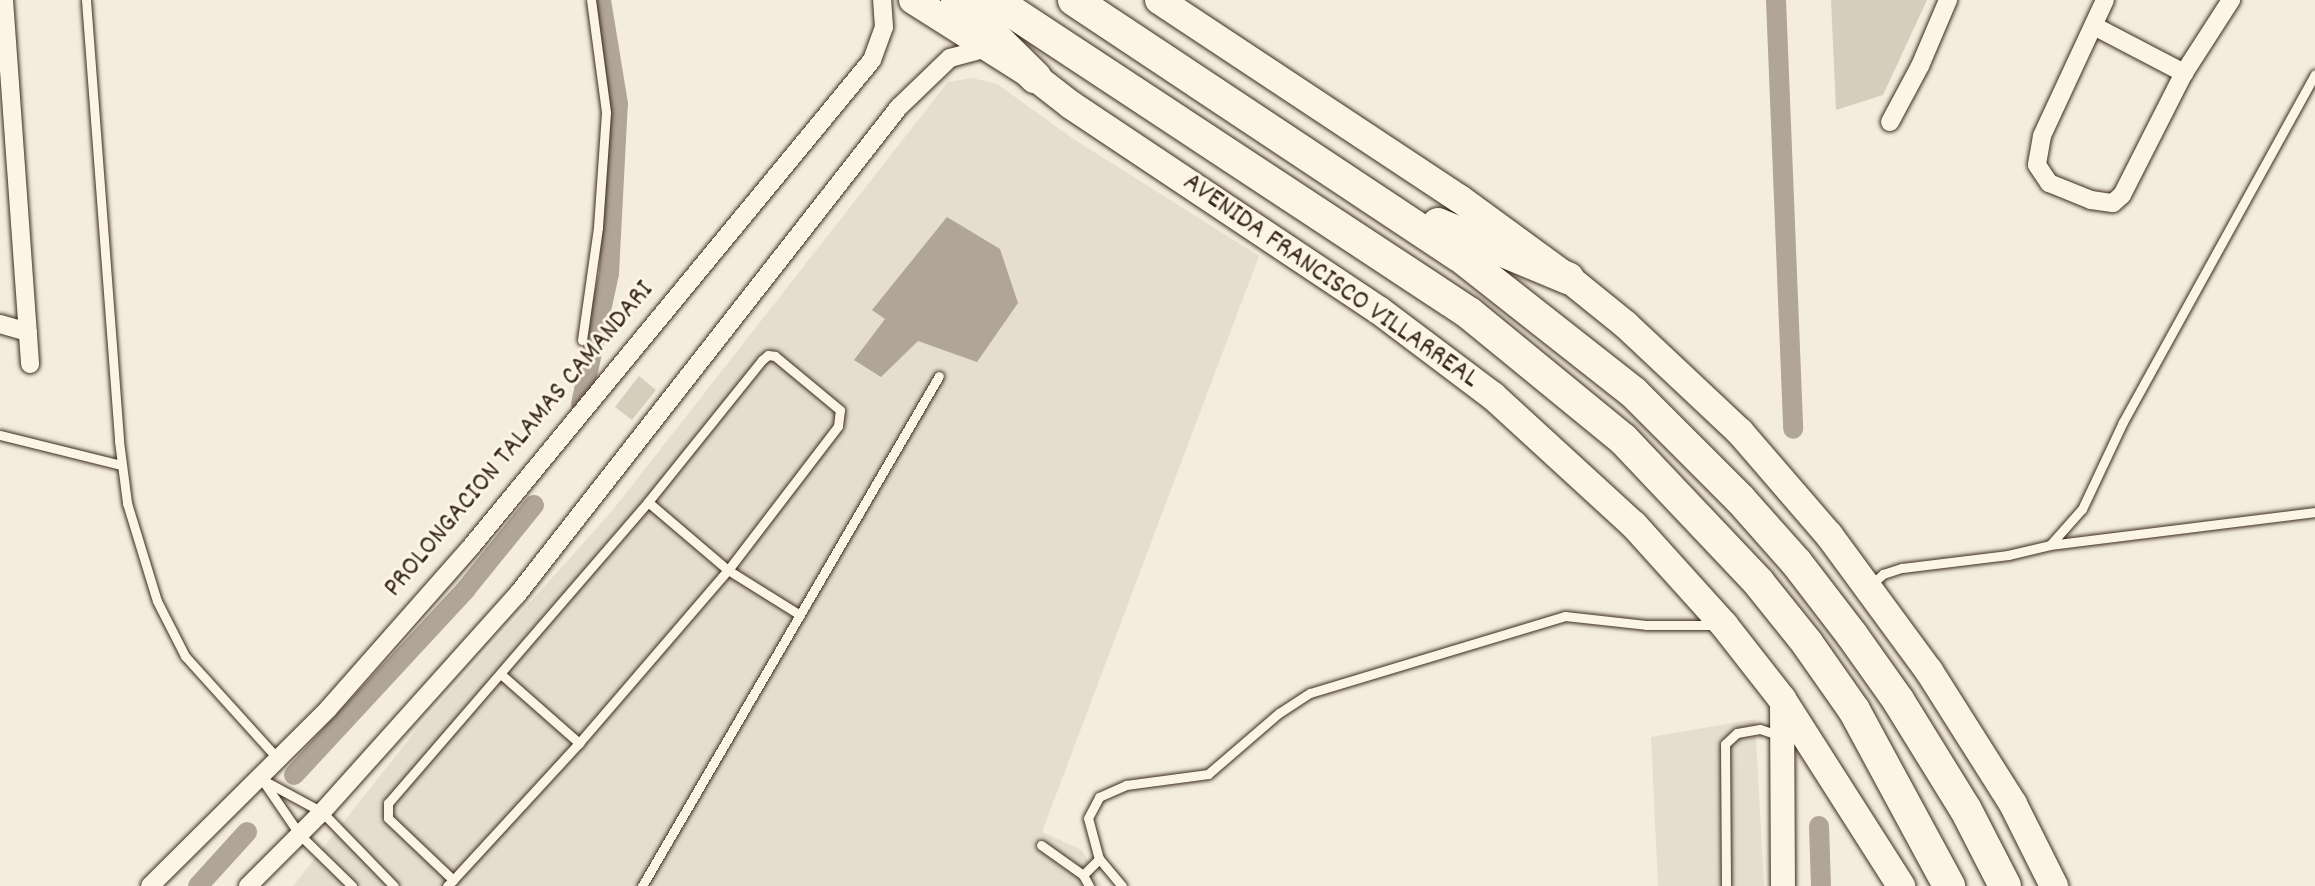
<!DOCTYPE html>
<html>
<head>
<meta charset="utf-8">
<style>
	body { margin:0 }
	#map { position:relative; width:2315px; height:886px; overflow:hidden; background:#f4eddd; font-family:Dekko,sans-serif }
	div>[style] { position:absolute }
	.built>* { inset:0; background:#e5ddce }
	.green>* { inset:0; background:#d6cdbd }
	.water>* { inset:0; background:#b0a596 }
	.canal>* { height:20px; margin:-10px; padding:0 10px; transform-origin:10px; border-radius:10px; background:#b0a596 }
	.roads { filter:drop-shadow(0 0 2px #3b2a1e) drop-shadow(0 0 2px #3b2a1e) }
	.lane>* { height:9px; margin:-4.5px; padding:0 4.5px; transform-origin:4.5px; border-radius:4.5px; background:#fcf5e5 }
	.street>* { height:18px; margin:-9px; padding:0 9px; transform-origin:9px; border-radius:9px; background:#fcf5e5 }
	.secondary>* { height:24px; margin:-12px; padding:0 12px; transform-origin:12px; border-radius:12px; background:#fcf5e5 }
	.primary>* { height:28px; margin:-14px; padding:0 14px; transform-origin:14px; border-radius:14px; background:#fcf5e5 }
	.highway>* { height:32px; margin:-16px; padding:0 16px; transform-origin:16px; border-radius:16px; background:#fcf5e5 }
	span { translate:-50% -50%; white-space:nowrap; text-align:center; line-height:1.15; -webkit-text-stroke:6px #fcf5e5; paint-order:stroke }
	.street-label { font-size:28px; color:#3b2a1e }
</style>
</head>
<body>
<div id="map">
	<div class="built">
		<div style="clip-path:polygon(972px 78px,997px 84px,1075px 140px,1259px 256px,1042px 832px,1082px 850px,1102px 886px,293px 886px,421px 724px,612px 511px,948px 82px)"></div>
		<div style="clip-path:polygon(1755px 719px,1764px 886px,1658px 886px,1651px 737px)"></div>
	</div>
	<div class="green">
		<div style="clip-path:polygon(1831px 0,1927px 0,1883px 95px,1836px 110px)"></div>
		<div style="clip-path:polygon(639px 376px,656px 390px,632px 420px,615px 407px)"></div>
	</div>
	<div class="water">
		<div style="clip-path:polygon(947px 217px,1000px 249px,1018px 303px,977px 362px,918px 341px,881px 377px,854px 360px,885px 319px,872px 310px)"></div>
	</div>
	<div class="canal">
		<div style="left:1776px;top:0;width:429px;rotate:87.7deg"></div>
		<div style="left:581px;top:404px;width:134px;rotate:-77.9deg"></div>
		<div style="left:609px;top:273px;width:169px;rotate:-87deg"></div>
		<div style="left:618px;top:104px;width:105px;rotate:-99.3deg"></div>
		<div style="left:294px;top:775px;width:253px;rotate:-47.2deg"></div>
		<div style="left:466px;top:589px;width:108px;rotate:-51deg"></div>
		<div style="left:1819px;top:826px;width:60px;rotate:88.1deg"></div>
		<div style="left:198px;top:886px;width:73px;rotate:-47.8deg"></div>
	</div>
	<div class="roads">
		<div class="lane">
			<div style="left:86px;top:0;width:442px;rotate:85.7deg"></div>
			<div style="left:119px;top:441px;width:63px;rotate:82.6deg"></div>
			<div style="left:127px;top:503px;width:102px;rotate:73deg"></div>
			<div style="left:157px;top:601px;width:62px;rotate:63deg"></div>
			<div style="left:185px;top:656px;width:140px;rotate:47.9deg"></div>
			<div style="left:582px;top:340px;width:114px;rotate:-81.9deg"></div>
			<div style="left:598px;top:227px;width:115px;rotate:-86deg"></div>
			<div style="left:606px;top:112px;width:113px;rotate:-97.6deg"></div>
			<div style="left:0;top:435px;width:125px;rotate:13.9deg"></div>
			<div style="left:648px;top:502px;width:105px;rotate:40.4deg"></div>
			<div style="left:728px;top:570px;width:85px;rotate:32deg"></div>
			<div style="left:2050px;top:545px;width:267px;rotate:-7.1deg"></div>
			<div style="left:1870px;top:586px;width:18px;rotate:-43deg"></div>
			<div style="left:1883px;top:574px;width:20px;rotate:-18deg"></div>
			<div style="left:1902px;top:568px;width:107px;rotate:-7deg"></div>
			<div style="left:2008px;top:555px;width:43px;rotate:-13.4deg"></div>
			<div style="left:2050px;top:545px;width:48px;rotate:-48.4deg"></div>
			<div style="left:2082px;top:509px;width:96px;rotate:-64.8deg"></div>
			<div style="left:2123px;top:422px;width:397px;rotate:-61.1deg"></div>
			<div style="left:502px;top:675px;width:103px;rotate:41.4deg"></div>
			<div style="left:261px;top:779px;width:69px;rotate:28.4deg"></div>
			<div style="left:322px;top:812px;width:103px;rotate:45.8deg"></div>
			<div style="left:263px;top:781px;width:65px;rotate:55.6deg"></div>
			<div style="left:300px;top:835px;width:73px;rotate:44.4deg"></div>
			<div style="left:1041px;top:845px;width:52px;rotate:35.5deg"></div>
			<div style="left:1083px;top:875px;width:13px;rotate:61deg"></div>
			<div style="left:1083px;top:875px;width:23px;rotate:-45deg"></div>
			<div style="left:447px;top:886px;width:8px;rotate:-45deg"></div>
			<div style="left:453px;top:880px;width:186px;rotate:-47.4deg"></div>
			<div style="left:579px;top:743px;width:228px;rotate:-49.3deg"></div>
			<div style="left:728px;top:570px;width:181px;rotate:-52.6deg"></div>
			<div style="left:838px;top:426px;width:16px;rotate:-83deg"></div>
			<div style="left:840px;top:410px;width:85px;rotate:-140.3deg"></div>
			<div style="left:775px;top:356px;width:7px;rotate:-172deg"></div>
			<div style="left:768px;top:355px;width:8px;rotate:140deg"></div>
			<div style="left:762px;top:360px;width:182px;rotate:128.8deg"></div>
			<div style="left:648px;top:502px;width:398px;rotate:130.8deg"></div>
			<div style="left:388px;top:803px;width:15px;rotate:90deg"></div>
			<div style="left:388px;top:818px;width:90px;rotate:43.6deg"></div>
			<div style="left:642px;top:886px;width:590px;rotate:-59.79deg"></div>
			<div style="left:1122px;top:886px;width:35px;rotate:-130deg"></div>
			<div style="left:1099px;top:859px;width:42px;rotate:-105deg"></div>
			<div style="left:1088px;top:818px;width:24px;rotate:-62deg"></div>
			<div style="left:1099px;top:797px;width:30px;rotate:-24deg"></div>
			<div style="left:1126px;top:785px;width:83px;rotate:-7.6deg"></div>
			<div style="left:1208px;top:774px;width:94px;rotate:-40.7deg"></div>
			<div style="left:1279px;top:713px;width:37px;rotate:-33deg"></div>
			<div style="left:1310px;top:693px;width:266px;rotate:-16.8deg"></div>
			<div style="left:1565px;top:616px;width:81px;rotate:6.3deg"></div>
			<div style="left:1646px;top:625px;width:70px"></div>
			<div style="left:1726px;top:886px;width:142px;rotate:-90.4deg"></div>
			<div style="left:1725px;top:744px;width:16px;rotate:-43deg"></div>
			<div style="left:1737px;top:733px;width:23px;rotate:-10deg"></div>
			<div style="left:1760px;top:729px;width:21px;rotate:19deg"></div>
		</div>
		<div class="street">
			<div style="left:4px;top:0;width:365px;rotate:85.9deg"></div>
			<div style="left:2105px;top:0;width:150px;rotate:114.9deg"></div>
			<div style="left:2042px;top:136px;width:29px;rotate:100deg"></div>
			<div style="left:2037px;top:165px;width:22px;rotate:56deg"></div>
			<div style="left:2049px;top:183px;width:45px;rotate:22deg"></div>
			<div style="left:2091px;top:200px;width:22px;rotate:8deg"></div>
			<div style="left:2113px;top:203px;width:12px;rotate:-42deg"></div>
			<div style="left:2122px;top:195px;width:137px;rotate:-63.1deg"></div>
			<div style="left:2184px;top:73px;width:87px;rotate:-57.2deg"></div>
			<div style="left:2094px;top:26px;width:102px;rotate:27.6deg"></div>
			<div style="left:1890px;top:122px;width:64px;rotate:-61.8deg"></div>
			<div style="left:1920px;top:66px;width:72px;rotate:-67deg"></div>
			<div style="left:0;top:324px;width:29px;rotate:16deg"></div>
			<div style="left:150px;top:886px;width:251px;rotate:-44.8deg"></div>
			<div style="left:328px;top:709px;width:215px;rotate:-48.6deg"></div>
			<div style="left:470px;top:548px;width:632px;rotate:-50.52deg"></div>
			<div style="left:872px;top:60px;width:35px;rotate:-70deg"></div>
			<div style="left:884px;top:27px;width:27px;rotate:-94deg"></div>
			<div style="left:248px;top:886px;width:105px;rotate:-45deg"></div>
			<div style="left:322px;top:812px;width:292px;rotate:-48.1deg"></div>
			<div style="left:517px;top:595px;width:620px;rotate:-51.95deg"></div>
			<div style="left:899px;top:107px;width:71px;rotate:-43.9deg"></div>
			<div style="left:950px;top:58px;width:39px;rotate:-15deg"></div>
		</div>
		<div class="secondary">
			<div style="left:1782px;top:699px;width:187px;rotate:89.7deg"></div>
		</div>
		<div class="primary">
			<div style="left:913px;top:0;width:144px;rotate:32.3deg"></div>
			<div style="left:1035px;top:77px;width:46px;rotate:37.9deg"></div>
			<div style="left:1071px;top:105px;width:371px;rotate:33.7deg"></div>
			<div style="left:1380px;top:311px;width:141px;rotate:37deg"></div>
			<div style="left:1493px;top:396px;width:191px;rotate:42.5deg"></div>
			<div style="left:1634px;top:525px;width:135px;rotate:48deg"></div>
			<div style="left:1724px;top:625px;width:94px;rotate:51.9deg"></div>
			<div style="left:1782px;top:699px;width:222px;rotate:57.5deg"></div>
			<div style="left:1159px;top:0;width:361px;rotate:33.5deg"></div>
			<div style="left:1460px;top:199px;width:134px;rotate:36.2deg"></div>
			<div style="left:1568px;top:278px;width:75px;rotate:39deg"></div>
			<div style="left:1626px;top:325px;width:156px;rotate:43.2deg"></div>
			<div style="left:1740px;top:432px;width:136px;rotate:49.2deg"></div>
			<div style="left:1829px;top:535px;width:169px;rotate:53.7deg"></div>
			<div style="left:1929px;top:671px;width:157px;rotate:57.7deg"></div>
			<div style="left:2013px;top:804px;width:92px;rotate:63.4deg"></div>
		</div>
		<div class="highway">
			<div style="left:957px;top:0;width:110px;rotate:44.6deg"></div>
			<div style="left:994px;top:0;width:569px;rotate:33.38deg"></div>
			<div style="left:1469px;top:313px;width:199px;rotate:39.3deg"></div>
			<div style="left:1623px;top:439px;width:198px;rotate:46.6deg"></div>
			<div style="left:1759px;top:583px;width:77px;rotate:51.3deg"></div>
			<div style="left:1807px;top:643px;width:82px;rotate:55deg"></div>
			<div style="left:1854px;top:710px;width:200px;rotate:61.6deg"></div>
			<div style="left:1074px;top:0;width:463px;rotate:33.6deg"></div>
			<div style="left:1460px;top:256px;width:221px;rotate:38.2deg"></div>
			<div style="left:1634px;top:393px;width:150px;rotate:45deg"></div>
			<div style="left:1740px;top:499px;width:84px;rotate:48.4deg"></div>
			<div style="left:1796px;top:562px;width:92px;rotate:52.5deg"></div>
			<div style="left:1852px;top:635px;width:80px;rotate:54.7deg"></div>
			<div style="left:1898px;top:700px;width:129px;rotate:58.3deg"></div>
			<div style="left:1966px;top:810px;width:85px;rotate:62.8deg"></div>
			<div style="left:1438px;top:224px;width:141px;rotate:22.6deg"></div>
		</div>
	</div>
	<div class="street-label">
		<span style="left:1330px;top:282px;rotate:35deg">AVENIDA FRANCISCO VILLARREAL</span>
		<span style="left:520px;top:440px;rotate:-50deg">PROLONGACION TALAMAS CAMANDARI</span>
	</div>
</div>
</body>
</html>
